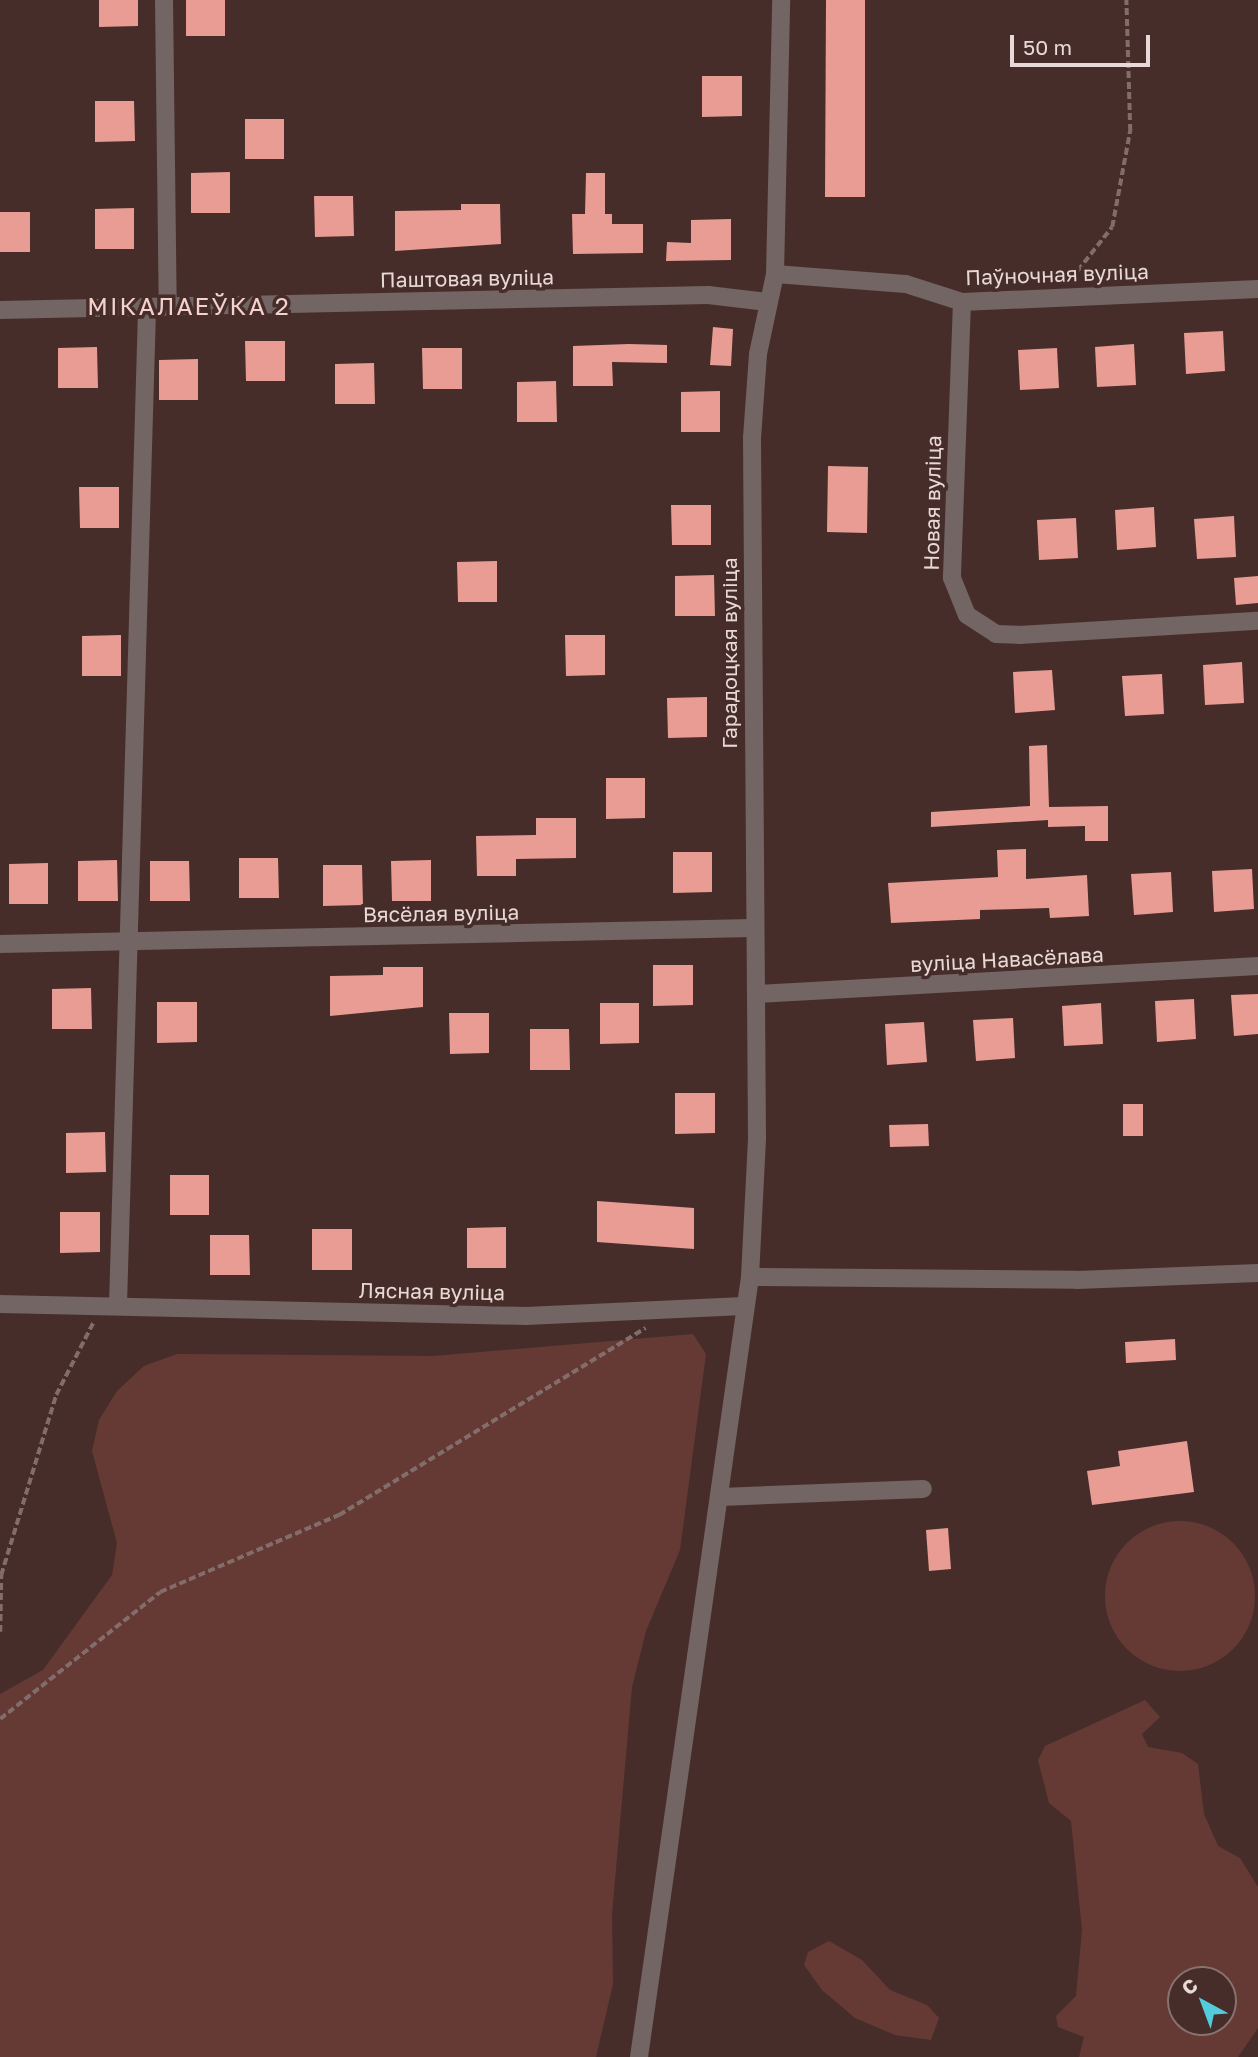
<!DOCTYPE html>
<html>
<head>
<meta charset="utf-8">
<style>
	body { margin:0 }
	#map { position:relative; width:1258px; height:2057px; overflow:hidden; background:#462d2a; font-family:"Golos Text",sans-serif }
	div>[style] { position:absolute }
	.green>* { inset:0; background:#653a35 }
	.round { border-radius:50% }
	.building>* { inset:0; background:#e89c93 }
	.path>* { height:3.5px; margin-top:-1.75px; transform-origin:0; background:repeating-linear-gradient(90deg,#836d6a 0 7px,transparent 0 10.5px) }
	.minor>* { height:18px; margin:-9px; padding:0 9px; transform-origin:9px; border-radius:9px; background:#726563 }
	span { translate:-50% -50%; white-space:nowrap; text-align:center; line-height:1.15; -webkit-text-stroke:7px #462d2a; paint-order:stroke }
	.street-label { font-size:21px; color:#e9d9d6 }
	.quarter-label { font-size:24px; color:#f3d2cd; letter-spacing:2px }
	.north { position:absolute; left:1167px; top:1966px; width:70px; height:70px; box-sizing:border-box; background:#462d2a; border:2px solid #87726f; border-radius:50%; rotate:319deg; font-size:19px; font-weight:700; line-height:28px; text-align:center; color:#e9d9d6 }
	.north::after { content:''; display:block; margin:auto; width:24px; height:32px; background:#53cbdb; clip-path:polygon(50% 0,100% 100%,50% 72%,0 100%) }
	.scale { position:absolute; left:1010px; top:35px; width:140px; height:32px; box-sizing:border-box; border:4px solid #e9d9d6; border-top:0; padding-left:9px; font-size:21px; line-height:24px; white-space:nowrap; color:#e9d9d6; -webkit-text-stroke:5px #462d2a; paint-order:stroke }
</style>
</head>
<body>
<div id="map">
	<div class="green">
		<div style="clip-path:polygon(693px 1334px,706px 1354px,680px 1550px,646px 1631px,632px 1687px,612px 1914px,613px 1984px,596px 2057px,0 2057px,0 1694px,43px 1670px,112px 1575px,117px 1543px,92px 1451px,99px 1420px,117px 1391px,144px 1366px,177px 1354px,433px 1356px)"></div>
		<div class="round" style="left:1105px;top:1521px;width:150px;height:150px"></div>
		<div style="clip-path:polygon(evenodd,1145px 1700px,1160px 1717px,1142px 1734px,1148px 1747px,1182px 1753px,1198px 1764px,1204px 1814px,1218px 1846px,1240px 1858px,1258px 1887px,1258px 2028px,1238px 2057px,1079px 2057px,1084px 2037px,1058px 2027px,1056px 2016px,1076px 1996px,1082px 1930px,1071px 1821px,1049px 1803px,1038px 1760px,1045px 1746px,1145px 1700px,1181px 1980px,1223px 1980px,1223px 2022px,1181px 2022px,1181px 1980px)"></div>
		<div style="clip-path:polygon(829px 1941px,862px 1960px,890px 1990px,927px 2005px,939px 2018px,931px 2040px,895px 2035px,855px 2018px,822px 1990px,804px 1965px,808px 1952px)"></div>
	</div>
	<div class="building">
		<div style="clip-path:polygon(99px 0,138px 0,138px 26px,99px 27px)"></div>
		<div style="clip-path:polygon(186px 0,225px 0,225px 36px,186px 36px)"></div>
		<div style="clip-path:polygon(826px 0,865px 0,865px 197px,825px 197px)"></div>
		<div style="clip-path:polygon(702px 76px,742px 76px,742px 116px,702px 117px)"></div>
		<div style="clip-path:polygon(95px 101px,134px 101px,135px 141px,95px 142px)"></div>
		<div style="clip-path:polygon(245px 119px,284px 119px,284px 159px,245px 159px)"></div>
		<div style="clip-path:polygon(230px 172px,230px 213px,191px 213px,191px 173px)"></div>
		<div style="clip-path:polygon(586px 173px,605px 173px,605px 214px,612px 214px,612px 224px,643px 224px,643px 253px,573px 254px,572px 214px,585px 214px)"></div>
		<div style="clip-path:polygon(314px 196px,353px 196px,354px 236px,315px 237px)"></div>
		<div style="clip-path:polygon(461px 204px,500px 204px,501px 244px,395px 251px,395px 211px,461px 210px)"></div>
		<div style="clip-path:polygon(134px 208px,134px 249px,95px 249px,95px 209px)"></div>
		<div style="clip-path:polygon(0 212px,30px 212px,30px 252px,0 252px)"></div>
		<div style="clip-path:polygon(731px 219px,731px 260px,666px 261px,667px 242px,691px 243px,691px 220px)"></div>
		<div style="clip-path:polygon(713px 327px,733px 329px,731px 366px,710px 365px)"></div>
		<div style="clip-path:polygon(1223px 331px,1225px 371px,1186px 374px,1184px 333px)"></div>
		<div style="clip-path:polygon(245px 341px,285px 341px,285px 381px,246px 381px)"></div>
		<div style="clip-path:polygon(629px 344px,667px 345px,667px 363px,612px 362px,613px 386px,573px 386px,573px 346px)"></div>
		<div style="clip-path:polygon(1134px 344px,1136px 385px,1097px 387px,1095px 347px)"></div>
		<div style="clip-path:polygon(97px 347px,98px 388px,58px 388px,58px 348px)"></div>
		<div style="clip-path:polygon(422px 348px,462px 348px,462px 389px,423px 389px)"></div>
		<div style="clip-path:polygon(1057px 348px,1059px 388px,1020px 390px,1018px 350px)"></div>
		<div style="clip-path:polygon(198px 359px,198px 400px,159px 400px,159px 360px)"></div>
		<div style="clip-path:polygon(374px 363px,375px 404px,335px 404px,335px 364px)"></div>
		<div style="clip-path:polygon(556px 381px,557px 422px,517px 422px,517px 382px)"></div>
		<div style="clip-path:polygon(720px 391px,720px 432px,681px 432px,681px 392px)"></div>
		<div style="clip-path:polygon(828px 466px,868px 467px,867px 533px,827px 532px)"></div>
		<div style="clip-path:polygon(79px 487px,119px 487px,119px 528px,80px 528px)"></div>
		<div style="clip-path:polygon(671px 505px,711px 505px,711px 545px,672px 545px)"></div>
		<div style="clip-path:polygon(1154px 507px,1156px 547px,1117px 550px,1115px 510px)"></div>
		<div style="clip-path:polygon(1234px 516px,1236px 557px,1197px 559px,1194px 519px)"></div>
		<div style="clip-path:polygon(1076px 518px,1078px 558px,1039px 560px,1037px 520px)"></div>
		<div style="clip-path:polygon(497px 561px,497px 602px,458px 602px,457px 562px)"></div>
		<div style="clip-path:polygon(714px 575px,715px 616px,675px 616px,675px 576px)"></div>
		<div style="clip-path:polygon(1258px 576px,1258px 603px,1236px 605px,1234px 578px)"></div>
		<div style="clip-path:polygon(121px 635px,121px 676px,82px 676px,82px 636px)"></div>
		<div style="clip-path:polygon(565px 635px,605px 635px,605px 675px,566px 676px)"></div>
		<div style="clip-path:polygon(1242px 662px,1244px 703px,1205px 705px,1203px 665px)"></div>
		<div style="clip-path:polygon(1052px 670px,1055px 710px,1015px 713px,1013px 672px)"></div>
		<div style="clip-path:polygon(1162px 674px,1164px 714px,1125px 716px,1122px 676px)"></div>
		<div style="clip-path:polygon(707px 697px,707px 737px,668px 738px,667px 698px)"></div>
		<div style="clip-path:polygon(1047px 745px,1049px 807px,1108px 806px,1108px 841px,1085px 841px,1085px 826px,1048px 827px,1048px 820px,931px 827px,931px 812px,1030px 806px,1029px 746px)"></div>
		<div style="clip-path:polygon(606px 778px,645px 778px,645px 818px,606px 819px)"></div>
		<div style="clip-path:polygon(536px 818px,576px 818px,576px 858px,516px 859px,516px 876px,477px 876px,476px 836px,536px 835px)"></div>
		<div style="clip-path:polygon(1026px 849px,1026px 879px,1087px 875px,1089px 916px,1050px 918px,1049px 908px,980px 910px,980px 919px,891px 923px,888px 883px,998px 877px,997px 850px)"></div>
		<div style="clip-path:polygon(673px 852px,712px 852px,712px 892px,673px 893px)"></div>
		<div style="clip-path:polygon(239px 858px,278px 858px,279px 898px,239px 898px)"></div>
		<div style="clip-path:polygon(117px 860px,118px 901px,78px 901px,78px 861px)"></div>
		<div style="clip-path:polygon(431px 860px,431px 901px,392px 901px,391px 861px)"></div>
		<div style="clip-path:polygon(150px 861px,189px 861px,190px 901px,150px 901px)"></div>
		<div style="clip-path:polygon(48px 863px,48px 904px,9px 904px,9px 864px)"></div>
		<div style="clip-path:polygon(323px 865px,362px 865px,363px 905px,323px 906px)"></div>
		<div style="clip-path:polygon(1252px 869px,1254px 909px,1214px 912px,1212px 871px)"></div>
		<div style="clip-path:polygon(1171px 872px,1173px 912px,1134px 915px,1131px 874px)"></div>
		<div style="clip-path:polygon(653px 965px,693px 965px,693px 1005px,653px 1006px)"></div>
		<div style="clip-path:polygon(383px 967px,423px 967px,423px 1007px,330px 1016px,330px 976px,383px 975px)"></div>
		<div style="clip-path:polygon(91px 988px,92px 1029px,52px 1029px,52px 989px)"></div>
		<div style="clip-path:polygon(1258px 994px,1258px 1034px,1234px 1036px,1231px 995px)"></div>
		<div style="clip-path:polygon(1194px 999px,1196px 1039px,1157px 1042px,1155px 1001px)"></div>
		<div style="clip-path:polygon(157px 1002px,197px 1002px,197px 1042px,157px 1043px)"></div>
		<div style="clip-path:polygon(600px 1003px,639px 1003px,639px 1043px,600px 1044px)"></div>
		<div style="clip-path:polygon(1101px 1003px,1103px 1044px,1064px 1046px,1062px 1006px)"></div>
		<div style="clip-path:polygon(449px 1013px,489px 1013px,489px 1053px,450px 1054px)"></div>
		<div style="clip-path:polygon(1013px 1018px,1015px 1058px,976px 1061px,973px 1020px)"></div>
		<div style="clip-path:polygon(924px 1022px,927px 1062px,887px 1065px,885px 1024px)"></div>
		<div style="clip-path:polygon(530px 1029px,569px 1029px,570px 1070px,530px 1070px)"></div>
		<div style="clip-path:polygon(675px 1093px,715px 1093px,715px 1133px,675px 1134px)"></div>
		<div style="clip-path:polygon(1123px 1104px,1143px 1104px,1143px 1136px,1123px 1136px)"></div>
		<div style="clip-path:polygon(928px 1124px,929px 1146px,890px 1147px,889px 1125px)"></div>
		<div style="clip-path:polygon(105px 1132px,106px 1172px,66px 1173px,66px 1133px)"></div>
		<div style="clip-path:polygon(170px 1175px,209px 1175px,209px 1215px,170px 1215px)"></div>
		<div style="clip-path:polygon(597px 1201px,694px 1208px,694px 1249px,597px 1242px)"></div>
		<div style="clip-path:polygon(60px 1212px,100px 1212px,100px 1252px,60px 1253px)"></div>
		<div style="clip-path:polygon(506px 1227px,506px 1268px,467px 1268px,467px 1228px)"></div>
		<div style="clip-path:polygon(312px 1229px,352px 1229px,352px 1270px,312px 1270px)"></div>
		<div style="clip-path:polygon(210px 1235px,249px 1235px,250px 1275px,210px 1275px)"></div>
		<div style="clip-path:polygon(1175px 1339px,1176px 1360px,1126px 1363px,1125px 1342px)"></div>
		<div style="clip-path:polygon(1187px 1441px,1194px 1492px,1092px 1505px,1087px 1471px,1120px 1466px,1118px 1451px)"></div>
		<div style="clip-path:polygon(948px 1528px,951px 1569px,929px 1571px,926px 1530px)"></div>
	</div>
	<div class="path">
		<div style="left:1071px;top:279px;width:66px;rotate:-51.7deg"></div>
		<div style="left:1112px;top:227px;width:98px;rotate:-79.4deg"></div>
		<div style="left:1130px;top:131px;width:131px;rotate:-91.7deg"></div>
		<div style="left:0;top:1632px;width:57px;rotate:-89deg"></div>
		<div style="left:1px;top:1575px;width:188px;rotate:-73deg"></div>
		<div style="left:56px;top:1395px;width:81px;rotate:-62.8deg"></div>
		<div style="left:0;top:1719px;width:204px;rotate:-38.4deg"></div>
		<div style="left:160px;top:1592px;width:195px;rotate:-23.3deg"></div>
		<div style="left:339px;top:1515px;width:359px;rotate:-31.4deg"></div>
	</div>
	<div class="minor">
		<div style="left:164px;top:0;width:307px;rotate:89.3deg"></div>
		<div style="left:775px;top:274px;width:131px;rotate:4.4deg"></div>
		<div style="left:906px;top:284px;width:59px;rotate:17.8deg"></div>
		<div style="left:962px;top:302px;width:296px;rotate:-2.5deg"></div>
		<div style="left:962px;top:302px;width:276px;rotate:92.1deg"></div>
		<div style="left:952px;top:578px;width:40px;rotate:68deg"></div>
		<div style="left:967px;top:615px;width:35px;rotate:33deg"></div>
		<div style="left:996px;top:634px;width:23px;rotate:2deg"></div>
		<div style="left:1019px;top:635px;width:239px;rotate:-3.4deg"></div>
		<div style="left:0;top:310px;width:708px;rotate:-1.21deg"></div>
		<div style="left:708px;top:295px;width:59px;rotate:6.8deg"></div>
		<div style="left:0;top:944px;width:753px;rotate:-1.22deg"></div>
		<div style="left:757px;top:994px;width:502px;rotate:-3.2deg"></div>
		<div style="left:750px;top:1277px;width:327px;rotate:0.5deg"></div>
		<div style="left:1077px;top:1280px;width:181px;rotate:-2.2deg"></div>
		<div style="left:0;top:1304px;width:526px;rotate:1.31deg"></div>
		<div style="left:526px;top:1316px;width:218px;rotate:-2.6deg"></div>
		<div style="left:118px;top:1305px;width:997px;rotate:-88.33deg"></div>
		<div style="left:721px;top:1497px;width:202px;rotate:-2.3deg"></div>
		<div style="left:639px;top:2057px;width:788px;rotate:-81.9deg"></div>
		<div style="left:750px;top:1277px;width:139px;rotate:-87.1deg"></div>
		<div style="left:757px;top:1138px;width:700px;rotate:-90.41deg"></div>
		<div style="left:752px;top:438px;width:84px;rotate:-85.9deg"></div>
		<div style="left:758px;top:354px;width:82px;rotate:-78deg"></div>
		<div style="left:775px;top:274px;width:274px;rotate:-88.7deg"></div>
	</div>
	<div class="street-label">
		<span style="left:1057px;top:274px;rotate:-2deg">Паўночная вуліца</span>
		<span style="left:467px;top:278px;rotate:-1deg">Паштовая вуліца</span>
		<span style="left:932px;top:503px;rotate:-89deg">Новая вуліца</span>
		<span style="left:729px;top:653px;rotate:-90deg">Гарадоцкая вуліца</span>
		<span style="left:441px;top:913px;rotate:-1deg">Вясёлая вуліца</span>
		<span style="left:1007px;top:959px;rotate:-3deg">вуліца Навасёлава</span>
		<span style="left:432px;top:1291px;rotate:1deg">Лясная вуліца</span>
	</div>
	<div class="quarter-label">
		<span style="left:189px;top:306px">МІКАЛАЕЎКА 2</span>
	</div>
	<div class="north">С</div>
	<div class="scale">50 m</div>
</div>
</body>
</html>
